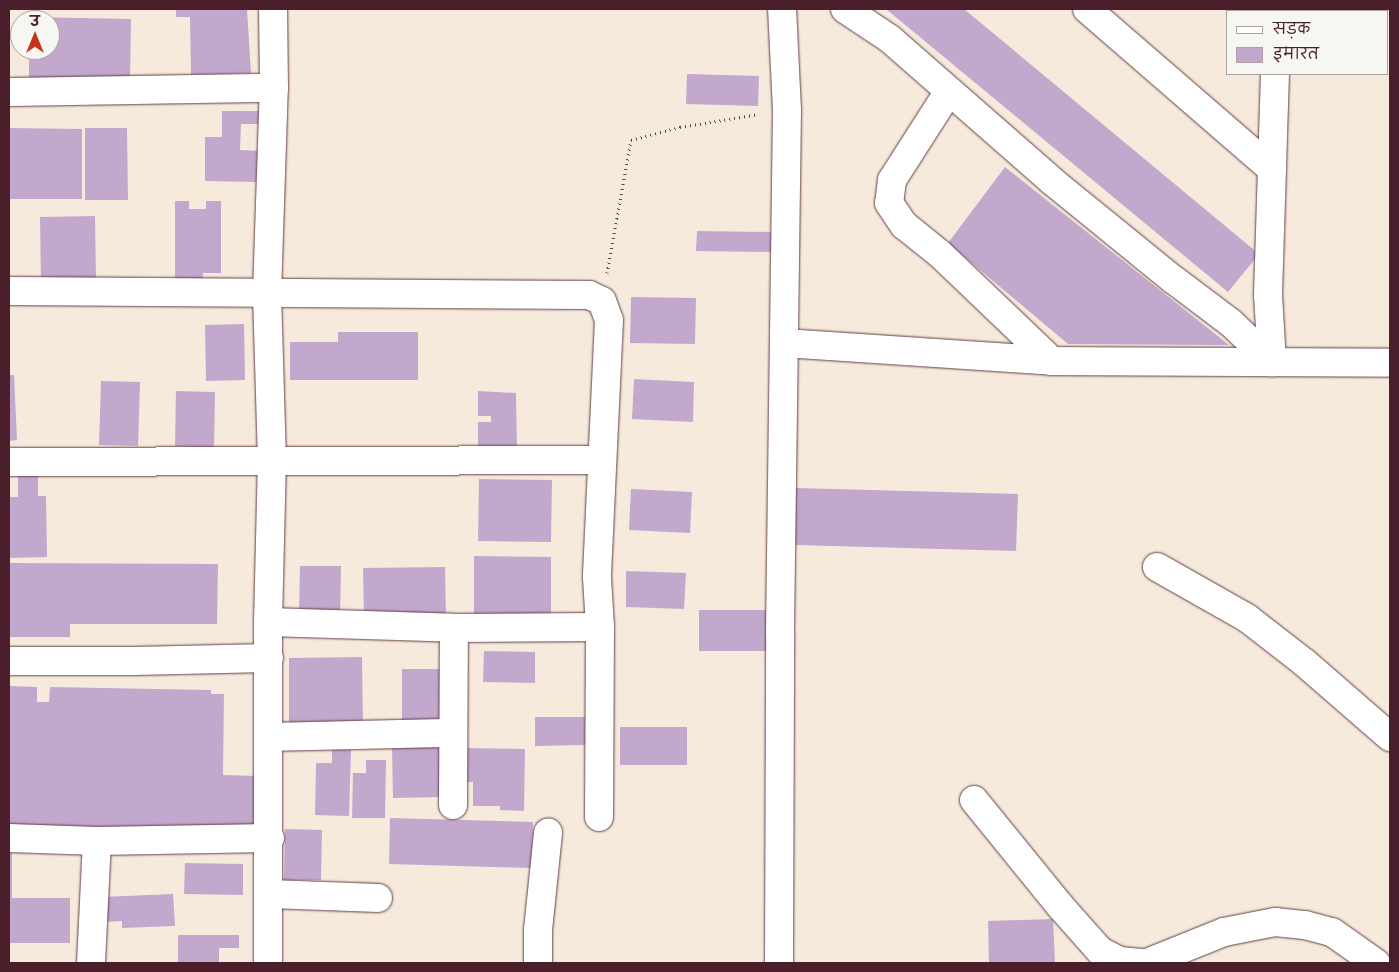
<!DOCTYPE html>
<html>
<head>
<meta charset="utf-8">
<style>
	body { margin:0 }
	#map { position:relative; width:1399px; height:972px; overflow:hidden; background:#f5eadb; font-family:Delius,"Playpen Sans Deva",sans-serif }
	div>[style] { position:absolute }
	.building>* { inset:0; background:#c3a8ce }
	.path>* { height:3px; margin-top:-1.5px; transform-origin:0; background:repeating-linear-gradient(90deg,#643d45 0 1px,transparent 0 5px) }
	.roads { filter:drop-shadow(0 0 1px #643d45) drop-shadow(0 0 1px #643d45) }
	.street>* { height:28px; margin:-14px; padding:0 14px; transform-origin:14px; border-radius:14px; background:#fff }
	.secondary>* { height:28px; margin:-14px; padding:0 14px; transform-origin:14px; border-radius:14px; background:#fff }
	span { translate:-50% -50%; white-space:nowrap; text-align:center; line-height:1.15; -webkit-text-stroke:4px #f6f6f2; paint-order:stroke }
	.frame { position:absolute; inset:0; border:10px solid #4a1f2b; pointer-events:none }
	.legend { position:absolute; left:1226px; top:10px; width:162px; height:65px; box-sizing:border-box; background:#f6f6f2; border:1px solid #b1a0a2; margin:0; padding:6px 9px; list-style:none; font-size:15px; color:#4a1f2b }
	.legend li { display:flex; align-items:center; gap:10px; height:25px }
	.legend b { width:25px; border:1px solid #b1a0a2 }
	.north { position:absolute; left:10px; top:10px; width:50px; height:50px; box-sizing:border-box; background:#f6f6f2; border:1px solid #b1a0a2; border-radius:50%; rotate:0deg; font-size:14px; font-weight:700; line-height:20px; text-align:center; color:#4a1f2b }
	.north::after { content:''; display:block; margin:auto; width:18px; height:22px; background:#c8321e; clip-path:polygon(50% 0,100% 100%,50% 72%,0 100%) }
</style>
</head>
<body>
<div id="map">
	<div class="building">
		<div style="clip-path:polygon(176px 9px,247px 9px,251px 73px,191px 75px,190px 17px,176px 17px)"></div>
		<div style="clip-path:polygon(886px 9px,964px 9px,1259px 254px,1228px 292px)"></div>
		<div style="clip-path:polygon(30px 17px,131px 19px,130px 81px,29px 79px,29px 50px,50px 50px,50px 20px,29px 20px)"></div>
		<div style="clip-path:polygon(687px 74px,759px 76px,758px 106px,686px 104px)"></div>
		<div style="clip-path:polygon(222px 111px,261px 111px,261px 124px,241px 124px,240px 150px,261px 151px,261px 182px,205px 181px,205px 137px,222px 137px)"></div>
		<div style="clip-path:polygon(9px 128px,82px 129px,82px 199px,9px 199px)"></div>
		<div style="clip-path:polygon(85px 128px,127px 128px,128px 200px,85px 200px)"></div>
		<div style="clip-path:polygon(1005px 167px,1229px 345px,1068px 344px,948px 243px)"></div>
		<div style="clip-path:polygon(175px 201px,189px 201px,189px 209px,206px 209px,206px 201px,221px 201px,221px 273px,203px 273px,203px 279px,175px 279px)"></div>
		<div style="clip-path:polygon(95px 216px,96px 282px,41px 283px,40px 217px)"></div>
		<div style="clip-path:polygon(697px 231px,772px 232px,772px 252px,696px 251px)"></div>
		<div style="clip-path:polygon(631px 297px,696px 298px,695px 344px,630px 343px)"></div>
		<div style="clip-path:polygon(244px 324px,245px 380px,206px 381px,205px 325px)"></div>
		<div style="clip-path:polygon(338px 332px,418px 332px,418px 380px,290px 380px,290px 342px,338px 342px)"></div>
		<div style="clip-path:polygon(9px 375px,14px 375px,17px 440px,9px 441px)"></div>
		<div style="clip-path:polygon(634px 379px,694px 382px,693px 422px,632px 419px)"></div>
		<div style="clip-path:polygon(101px 381px,140px 382px,138px 446px,99px 445px)"></div>
		<div style="clip-path:polygon(176px 391px,215px 392px,214px 448px,175px 446px)"></div>
		<div style="clip-path:polygon(478px 391px,516px 393px,517px 451px,478px 451px,478px 422px,491px 422px,491px 416px,478px 416px)"></div>
		<div style="clip-path:polygon(18px 473px,38px 473px,38px 496px,46px 496px,47px 557px,9px 558px,9px 497px,18px 497px)"></div>
		<div style="clip-path:polygon(479px 479px,552px 480px,551px 542px,478px 541px)"></div>
		<div style="clip-path:polygon(796px 488px,1018px 494px,1016px 551px,794px 545px)"></div>
		<div style="clip-path:polygon(631px 489px,692px 492px,690px 533px,629px 530px)"></div>
		<div style="clip-path:polygon(474px 556px,551px 557px,551px 614px,474px 614px)"></div>
		<div style="clip-path:polygon(9px 563px,218px 564px,217px 624px,70px 624px,70px 637px,9px 637px)"></div>
		<div style="clip-path:polygon(300px 566px,341px 566px,340px 616px,299px 615px)"></div>
		<div style="clip-path:polygon(445px 567px,446px 619px,364px 620px,363px 568px)"></div>
		<div style="clip-path:polygon(626px 571px,686px 573px,684px 609px,626px 607px)"></div>
		<div style="clip-path:polygon(699px 610px,766px 610px,767px 651px,699px 651px)"></div>
		<div style="clip-path:polygon(484px 651px,535px 652px,535px 683px,483px 682px)"></div>
		<div style="clip-path:polygon(362px 657px,363px 725px,289px 725px,289px 658px)"></div>
		<div style="clip-path:polygon(402px 669px,441px 669px,441px 721px,402px 725px)"></div>
		<div style="clip-path:polygon(9px 686px,37px 687px,37px 702px,49px 702px,50px 687px,211px 690px,211px 694px,224px 694px,223px 775px,256px 776px,256px 831px,9px 826px)"></div>
		<div style="clip-path:polygon(535px 717px,585px 717px,586px 745px,535px 746px)"></div>
		<div style="clip-path:polygon(620px 727px,687px 727px,687px 765px,620px 765px)"></div>
		<div style="clip-path:polygon(442px 746px,443px 797px,393px 798px,392px 747px)"></div>
		<div style="clip-path:polygon(465px 748px,525px 749px,524px 811px,500px 810px,500px 806px,473px 806px,473px 782px,467px 782px)"></div>
		<div style="clip-path:polygon(332px 750px,351px 750px,349px 816px,315px 815px,316px 763px,332px 763px)"></div>
		<div style="clip-path:polygon(366px 760px,386px 760px,385px 818px,352px 818px,353px 773px,366px 773px)"></div>
		<div style="clip-path:polygon(390px 818px,533px 822px,532px 868px,389px 864px)"></div>
		<div style="clip-path:polygon(285px 829px,322px 830px,321px 880px,284px 880px)"></div>
		<div style="clip-path:polygon(9px 853px,12px 853px,12px 898px,70px 898px,70px 943px,9px 943px)"></div>
		<div style="clip-path:polygon(185px 863px,243px 864px,243px 895px,184px 894px)"></div>
		<div style="clip-path:polygon(173px 894px,175px 926px,122px 928px,122px 921px,103px 922px,102px 897px)"></div>
		<div style="clip-path:polygon(1053px 919px,1055px 963px,989px 963px,988px 921px)"></div>
		<div style="clip-path:polygon(178px 935px,239px 935px,239px 948px,219px 948px,219px 963px,178px 963px)"></div>
	</div>
	<div class="path">
		<div style="left:607px;top:273px;width:135px;rotate:-79.8deg"></div>
		<div style="left:631px;top:140px;width:51px;rotate:-14.9deg"></div>
		<div style="left:680px;top:127px;width:80px;rotate:-9.3deg"></div>
	</div>
	<div class="roads">
		<div class="street">
			<div style="left:845px;top:9px;width:54px;rotate:33.7deg"></div>
			<div style="left:890px;top:39px;width:215px;rotate:41.2deg"></div>
			<div style="left:1052px;top:181px;width:157px;rotate:39.1deg"></div>
			<div style="left:1174px;top:280px;width:71px;rotate:37deg"></div>
			<div style="left:1231px;top:323px;width:57px;rotate:43.6deg"></div>
			<div style="left:1087px;top:9px;width:245px;rotate:40.9deg"></div>
			<div style="left:1277px;top:11px;width:2px;rotate:-90deg"></div>
			<div style="left:949px;top:91px;width:106px;rotate:122.6deg"></div>
			<div style="left:892px;top:180px;width:23px;rotate:97deg"></div>
			<div style="left:889px;top:203px;width:27px;rotate:56deg"></div>
			<div style="left:904px;top:225px;width:46px;rotate:38.9deg"></div>
			<div style="left:940px;top:254px;width:155px;rotate:43.7deg"></div>
			<div style="left:9px;top:92px;width:265px;rotate:-0.9deg"></div>
			<div style="left:9px;top:291px;width:580px;rotate:0.4deg"></div>
			<div style="left:589px;top:295px;width:14px;rotate:25deg"></div>
			<div style="left:602px;top:301px;width:20px;rotate:70deg"></div>
			<div style="left:609px;top:320px;width:257px;rotate:92.7deg"></div>
			<div style="left:597px;top:577px;width:50px;rotate:86.6deg"></div>
			<div style="left:600px;top:627px;width:190px;rotate:90.3deg"></div>
			<div style="left:784px;top:343px;width:269px;rotate:3.8deg"></div>
			<div style="left:1052px;top:361px;width:338px;rotate:0.3deg"></div>
			<div style="left:1272px;top:362px;width:67px;rotate:-93.4deg"></div>
			<div style="left:1268px;top:295px;width:221px;rotate:-88.2deg"></div>
			<div style="left:9px;top:462px;width:593px;rotate:-0.19deg"></div>
			<div style="left:1157px;top:567px;width:103px;rotate:29.5deg"></div>
			<div style="left:1247px;top:618px;width:73px;rotate:37.8deg"></div>
			<div style="left:1305px;top:663px;width:113px;rotate:41deg"></div>
			<div style="left:268px;top:622px;width:186px;rotate:1.8deg"></div>
			<div style="left:454px;top:628px;width:146px;rotate:-0.4deg"></div>
			<div style="left:9px;top:661px;width:125px"></div>
			<div style="left:134px;top:661px;width:135px;rotate:-1.3deg"></div>
			<div style="left:270px;top:737px;width:182px;rotate:-1.3deg"></div>
			<div style="left:974px;top:800px;width:138px;rotate:50.9deg"></div>
			<div style="left:1061px;top:907px;width:59px;rotate:48.4deg"></div>
			<div style="left:1100px;top:951px;width:22px;rotate:27deg"></div>
			<div style="left:1120px;top:961px;width:21px;rotate:5deg"></div>
			<div style="left:453px;top:805px;width:177px;rotate:-89.7deg"></div>
			<div style="left:9px;top:838px;width:88px;rotate:2deg"></div>
			<div style="left:97px;top:841px;width:173px;rotate:-1deg"></div>
			<div style="left:270px;top:894px;width:108px;rotate:2.1deg"></div>
			<div style="left:91px;top:963px;width:122px;rotate:-87.2deg"></div>
			<div style="left:268px;top:963px;width:341px;rotate:-90deg"></div>
			<div style="left:268px;top:622px;width:160px;rotate:-88.6deg"></div>
			<div style="left:272px;top:462px;width:168px;rotate:-91.7deg"></div>
			<div style="left:267px;top:294px;width:206px;rotate:-88.1deg"></div>
			<div style="left:274px;top:88px;width:79px;rotate:-90.7deg"></div>
			<div style="left:538px;top:963px;width:33px;rotate:-90deg"></div>
			<div style="left:538px;top:930px;width:98px;rotate:-84.1deg"></div>
			<div style="left:1147px;top:963px;width:83px;rotate:-21.9deg"></div>
			<div style="left:1224px;top:932px;width:52px;rotate:-11.1deg"></div>
			<div style="left:1275px;top:922px;width:30px;rotate:6deg"></div>
			<div style="left:1305px;top:925px;width:28px;rotate:15deg"></div>
			<div style="left:1332px;top:932px;width:54px;rotate:35.2deg"></div>
		</div>
		<div class="secondary">
			<div style="left:779px;top:963px;width:332px;rotate:-89.8deg"></div>
			<div style="left:780px;top:631px;width:521px;rotate:-89.23deg"></div>
			<div style="left:787px;top:110px;width:101px;rotate:-92.8deg"></div>
		</div>
	</div>
	<div class="frame"></div>
	<ul class="legend">
	<li><b style="height:6px;background:#fff"></b>सड़क</li>
	<li><b style="height:14px;background:#c3a8ce"></b>इमारत</li>
	</ul>
	<div class="north">उ</div>
</div>
</body>
</html>
